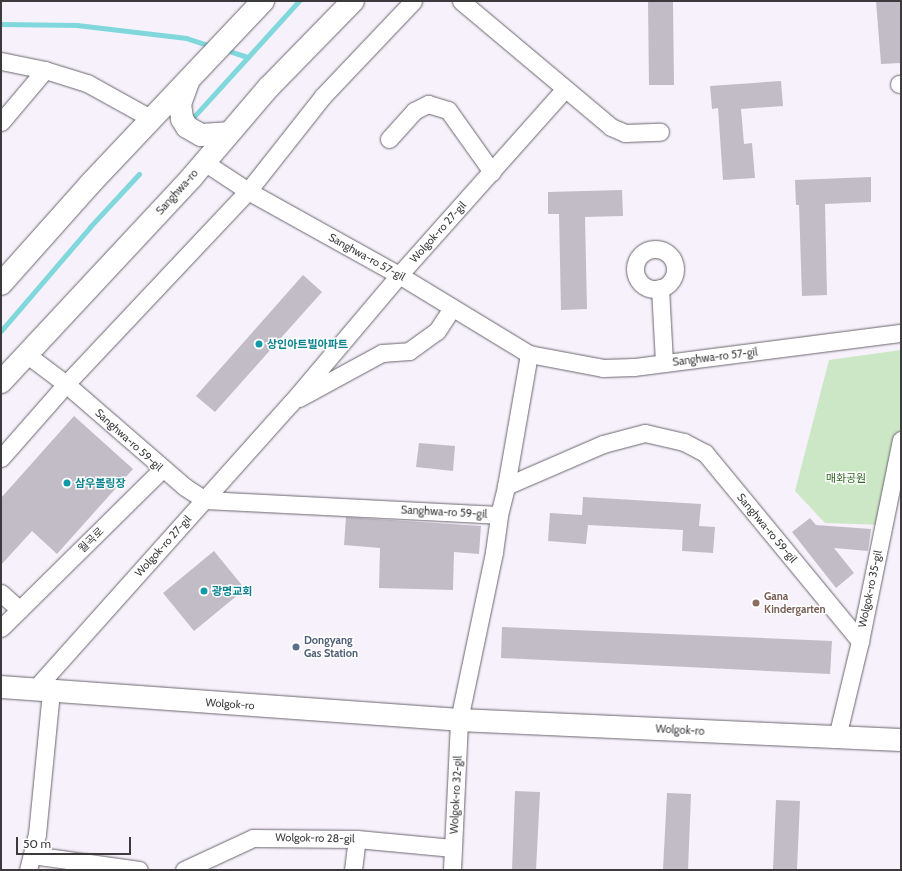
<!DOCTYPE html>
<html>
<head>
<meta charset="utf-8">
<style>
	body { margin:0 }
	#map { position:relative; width:902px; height:871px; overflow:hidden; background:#f7f1fb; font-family:Cabin,"Noto Sans KR",sans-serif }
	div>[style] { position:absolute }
	.green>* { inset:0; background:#cce7c6 }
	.stream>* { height:4.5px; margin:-2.25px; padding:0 2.25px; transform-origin:2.25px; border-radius:2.25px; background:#80d8dd }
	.building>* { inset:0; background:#c2bcc6 }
	.roads { filter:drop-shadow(0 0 1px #6b656e) drop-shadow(0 0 1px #6b656e) }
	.minor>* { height:17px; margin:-8.5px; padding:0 8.5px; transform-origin:8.5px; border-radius:8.5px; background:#fff }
	.minor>.ring { margin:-8.5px; padding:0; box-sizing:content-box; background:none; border:17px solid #fff; border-radius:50% }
	.major>* { height:22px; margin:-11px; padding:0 11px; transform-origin:11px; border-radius:11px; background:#fff }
	.dots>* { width:11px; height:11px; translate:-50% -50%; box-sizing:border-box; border:2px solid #fff; border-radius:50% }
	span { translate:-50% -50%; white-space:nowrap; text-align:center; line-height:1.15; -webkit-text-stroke:3px #fff; paint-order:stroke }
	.street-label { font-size:11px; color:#3d3a3e }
	.culture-label { font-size:11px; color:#0d838f; font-weight:700 }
	.left { translate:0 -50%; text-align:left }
	.park-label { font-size:11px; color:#2e6522 }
	.education-label { font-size:11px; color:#785e54; font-weight:700 }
	.service-label { font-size:11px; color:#4e5e75; font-weight:700 }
	.frame { position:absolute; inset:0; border:2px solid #3d3a3e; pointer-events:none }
	.scale { position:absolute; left:16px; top:837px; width:115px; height:18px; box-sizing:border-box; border:2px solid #3d3a3e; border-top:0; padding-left:5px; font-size:12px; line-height:14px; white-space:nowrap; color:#3d3a3e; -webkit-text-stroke:3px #fff; paint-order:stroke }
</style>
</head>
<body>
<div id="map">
	<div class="green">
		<div style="clip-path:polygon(901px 350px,901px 442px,884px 525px,825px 523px,795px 491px,829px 360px)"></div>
	</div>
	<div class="stream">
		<div style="left:1px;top:24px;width:76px;rotate:0.8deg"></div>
		<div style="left:77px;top:25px;width:110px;rotate:6.8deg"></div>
		<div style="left:186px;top:38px;width:26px;rotate:18deg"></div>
		<div style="left:226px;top:50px;width:23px;rotate:18deg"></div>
		<div style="left:191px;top:120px;width:161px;rotate:-47.8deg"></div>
		<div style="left:1px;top:331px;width:137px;rotate:-49.4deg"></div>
		<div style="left:90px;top:227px;width:72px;rotate:-47.2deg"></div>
	</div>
	<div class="building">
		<div style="clip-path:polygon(648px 1px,673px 1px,674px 85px,649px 85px)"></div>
		<div style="clip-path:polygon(876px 1px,901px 1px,901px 63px,881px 64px)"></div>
		<div style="clip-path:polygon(781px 81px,783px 106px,741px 109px,744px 144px,752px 143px,755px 178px,723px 180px,718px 108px,712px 109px,710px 86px)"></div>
		<div style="clip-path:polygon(871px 177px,871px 202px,825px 204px,827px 295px,802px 296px,799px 205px,796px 205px,795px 180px)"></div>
		<div style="clip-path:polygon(622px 190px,623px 216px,585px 217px,587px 309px,561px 310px,559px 214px,548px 214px,548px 192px)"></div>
		<div style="clip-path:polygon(303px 275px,322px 292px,215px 412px,196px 396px)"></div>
		<div style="clip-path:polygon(74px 416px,133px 469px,57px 554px,32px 531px,1px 565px,1px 498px)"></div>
		<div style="clip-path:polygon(419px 443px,455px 446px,453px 471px,416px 467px)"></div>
		<div style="clip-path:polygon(583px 497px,701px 504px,699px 526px,715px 527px,713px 553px,682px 551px,683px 530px,588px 525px,586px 544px,548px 541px,550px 513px,582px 515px)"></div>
		<div style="clip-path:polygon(346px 517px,481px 526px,479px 554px,454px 552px,453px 590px,379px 588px,380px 548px,344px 545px)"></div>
		<div style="clip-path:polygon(810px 518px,816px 525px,871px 529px,868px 551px,834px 548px,854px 573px,836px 588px,792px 532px)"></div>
		<div style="clip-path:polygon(214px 551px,245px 589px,194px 631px,163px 593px)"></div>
		<div style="clip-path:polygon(502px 627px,832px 641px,830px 674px,501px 658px)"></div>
		<div style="clip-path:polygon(515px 791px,540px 792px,536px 870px,512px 870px)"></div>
		<div style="clip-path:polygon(667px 793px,691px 794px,688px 870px,663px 870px)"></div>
		<div style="clip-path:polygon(776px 800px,800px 801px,797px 870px,773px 870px)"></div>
	</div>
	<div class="roads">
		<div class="minor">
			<div style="left:461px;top:1px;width:196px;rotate:40deg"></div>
			<div style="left:611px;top:127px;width:15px;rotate:23deg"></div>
			<div style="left:625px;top:133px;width:35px;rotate:-2deg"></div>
			<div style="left:1px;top:61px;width:45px;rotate:11.6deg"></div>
			<div style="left:45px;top:70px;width:44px;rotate:17.2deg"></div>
			<div style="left:87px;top:83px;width:74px;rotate:29deg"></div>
			<div style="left:899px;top:84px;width:2px"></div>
			<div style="left:1px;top:122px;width:68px;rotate:-49.8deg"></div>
			<div style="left:389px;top:139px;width:38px;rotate:-48deg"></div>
			<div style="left:414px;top:111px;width:16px;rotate:-27deg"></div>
			<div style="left:428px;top:104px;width:21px;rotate:17deg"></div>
			<div style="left:448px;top:110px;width:76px;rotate:54.6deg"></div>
			<div style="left:204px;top:162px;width:53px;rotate:33.4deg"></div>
			<div style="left:248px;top:191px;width:173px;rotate:29.1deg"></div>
			<div style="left:399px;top:275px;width:152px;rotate:31.3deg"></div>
			<div style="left:529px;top:354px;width:75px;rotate:10.7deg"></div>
			<div style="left:603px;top:368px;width:31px;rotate:-2deg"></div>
			<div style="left:634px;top:367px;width:269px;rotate:-7.3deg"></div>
			<div class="ring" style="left:635px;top:249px;width:23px;height:23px"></div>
			<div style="left:660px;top:288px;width:75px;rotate:86.9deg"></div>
			<div style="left:26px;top:354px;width:50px;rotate:36.9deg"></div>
			<div style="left:66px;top:384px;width:157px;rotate:40.9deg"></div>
			<div style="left:185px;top:487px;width:24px;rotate:33deg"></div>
			<div style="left:205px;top:500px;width:294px;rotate:2.9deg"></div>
			<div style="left:499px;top:515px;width:30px;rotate:-76deg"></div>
			<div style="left:506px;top:486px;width:106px;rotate:-23.4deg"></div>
			<div style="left:603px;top:444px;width:43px;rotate:-14.7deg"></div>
			<div style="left:645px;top:433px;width:40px;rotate:13deg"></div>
			<div style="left:684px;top:442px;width:24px;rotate:28deg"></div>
			<div style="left:705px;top:453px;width:244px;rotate:50.5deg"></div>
			<div style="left:299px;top:398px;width:94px;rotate:-28.5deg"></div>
			<div style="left:382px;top:353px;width:27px;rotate:-4deg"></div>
			<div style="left:409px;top:351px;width:34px;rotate:-36deg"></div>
			<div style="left:437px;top:331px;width:27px;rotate:-57deg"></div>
			<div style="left:1px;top:458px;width:98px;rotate:-48.7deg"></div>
			<div style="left:66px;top:384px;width:265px;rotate:-46.7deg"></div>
			<div style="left:248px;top:191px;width:121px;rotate:-51.7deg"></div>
			<div style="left:323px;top:96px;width:131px;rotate:-46.5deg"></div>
			<div style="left:506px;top:486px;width:134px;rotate:-80.1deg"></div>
			<div style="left:1px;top:593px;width:25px;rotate:42deg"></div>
			<div style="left:1px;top:628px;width:226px;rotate:-44.6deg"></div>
			<div style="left:35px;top:689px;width:384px;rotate:-48.2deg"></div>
			<div style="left:291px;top:403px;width:167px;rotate:-49.8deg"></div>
			<div style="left:399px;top:275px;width:248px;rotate:-48.3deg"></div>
			<div style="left:837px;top:737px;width:99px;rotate:-76.5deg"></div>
			<div style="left:860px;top:641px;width:205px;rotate:-78.5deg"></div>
			<div style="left:32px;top:855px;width:108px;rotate:8deg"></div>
			<div style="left:28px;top:870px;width:37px;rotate:-76deg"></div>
			<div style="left:37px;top:834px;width:144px;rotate:-84.4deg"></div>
			<div style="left:184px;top:870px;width:76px;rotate:-24.9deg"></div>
			<div style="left:253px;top:838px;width:104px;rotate:0.6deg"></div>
			<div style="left:357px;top:839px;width:96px;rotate:5.4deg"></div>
			<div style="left:353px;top:870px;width:31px;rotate:-83deg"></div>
			<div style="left:452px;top:870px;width:150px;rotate:-87.3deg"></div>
			<div style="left:459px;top:720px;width:172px;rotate:-78.2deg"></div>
			<div style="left:494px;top:552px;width:37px;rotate:-82deg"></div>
		</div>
		<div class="major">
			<div style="left:188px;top:82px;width:23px;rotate:110deg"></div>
			<div style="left:180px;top:104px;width:15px;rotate:82deg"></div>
			<div style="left:182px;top:119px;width:9px;rotate:58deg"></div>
			<div style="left:187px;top:127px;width:16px;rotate:30deg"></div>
			<div style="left:201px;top:135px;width:27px;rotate:-4deg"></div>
			<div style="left:1px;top:284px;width:134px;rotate:-48.3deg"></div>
			<div style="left:90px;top:184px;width:252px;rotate:-46.6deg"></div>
			<div style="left:1px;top:382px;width:280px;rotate:-47deg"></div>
			<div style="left:192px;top:177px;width:118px;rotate:-49.5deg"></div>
			<div style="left:269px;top:87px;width:120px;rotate:-45.7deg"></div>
			<div style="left:1px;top:687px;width:459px;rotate:4.1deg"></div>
			<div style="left:459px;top:720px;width:442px;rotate:2.6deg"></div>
		</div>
	</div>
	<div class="dots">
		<div style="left:259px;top:344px;background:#0f9aa8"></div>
		<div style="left:67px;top:483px;background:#0f9aa8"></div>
		<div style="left:204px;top:591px;background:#0f9aa8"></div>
		<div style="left:756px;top:603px;background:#8d6e63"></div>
		<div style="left:296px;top:647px;background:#5c6f8a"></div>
	</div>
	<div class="street-label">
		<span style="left:177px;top:192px;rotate:-48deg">Sanghwa-ro</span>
		<span style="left:438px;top:232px;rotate:-48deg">Wolgok-ro 27-gil</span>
		<span style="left:367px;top:257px;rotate:29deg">Sanghwa-ro 57-gil</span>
		<span style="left:715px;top:357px;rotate:-7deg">Sanghwa-ro 57-gil</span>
		<span style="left:129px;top:440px;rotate:42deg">Sanghwa-ro 59-gil</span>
		<span style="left:444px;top:512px;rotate:3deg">Sanghwa-ro 59-gil</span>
		<span style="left:767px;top:528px;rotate:50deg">Sanghwa-ro 59-gil</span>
		<span style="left:91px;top:540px;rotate:-45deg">월곡로</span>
		<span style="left:163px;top:546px;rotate:-48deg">Wolgok-ro 27-gil</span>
		<span style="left:870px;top:589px;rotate:-78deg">Wolgok-ro 35-gil</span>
		<span style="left:230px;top:704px;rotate:4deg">Wolgok-ro</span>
		<span style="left:680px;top:730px;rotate:3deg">Wolgok-ro</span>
		<span style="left:456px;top:795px;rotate:-87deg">Wolgok-ro 32-gil</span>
		<span style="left:315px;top:838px;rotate:1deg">Wolgok-ro 28-gil</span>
	</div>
	<div class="culture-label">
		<span class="left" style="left:267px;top:344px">상인아트빌아파트</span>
		<span class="left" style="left:75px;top:483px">삼우볼링장</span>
		<span class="left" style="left:212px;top:591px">광명교회</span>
	</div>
	<div class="park-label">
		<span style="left:846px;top:478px">매화공원</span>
	</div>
	<div class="education-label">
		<span class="left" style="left:764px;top:603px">Gana<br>Kindergarten</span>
	</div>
	<div class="service-label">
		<span class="left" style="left:304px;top:647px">Dongyang<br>Gas Station</span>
	</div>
	<div class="frame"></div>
	<div class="scale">50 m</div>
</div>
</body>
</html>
